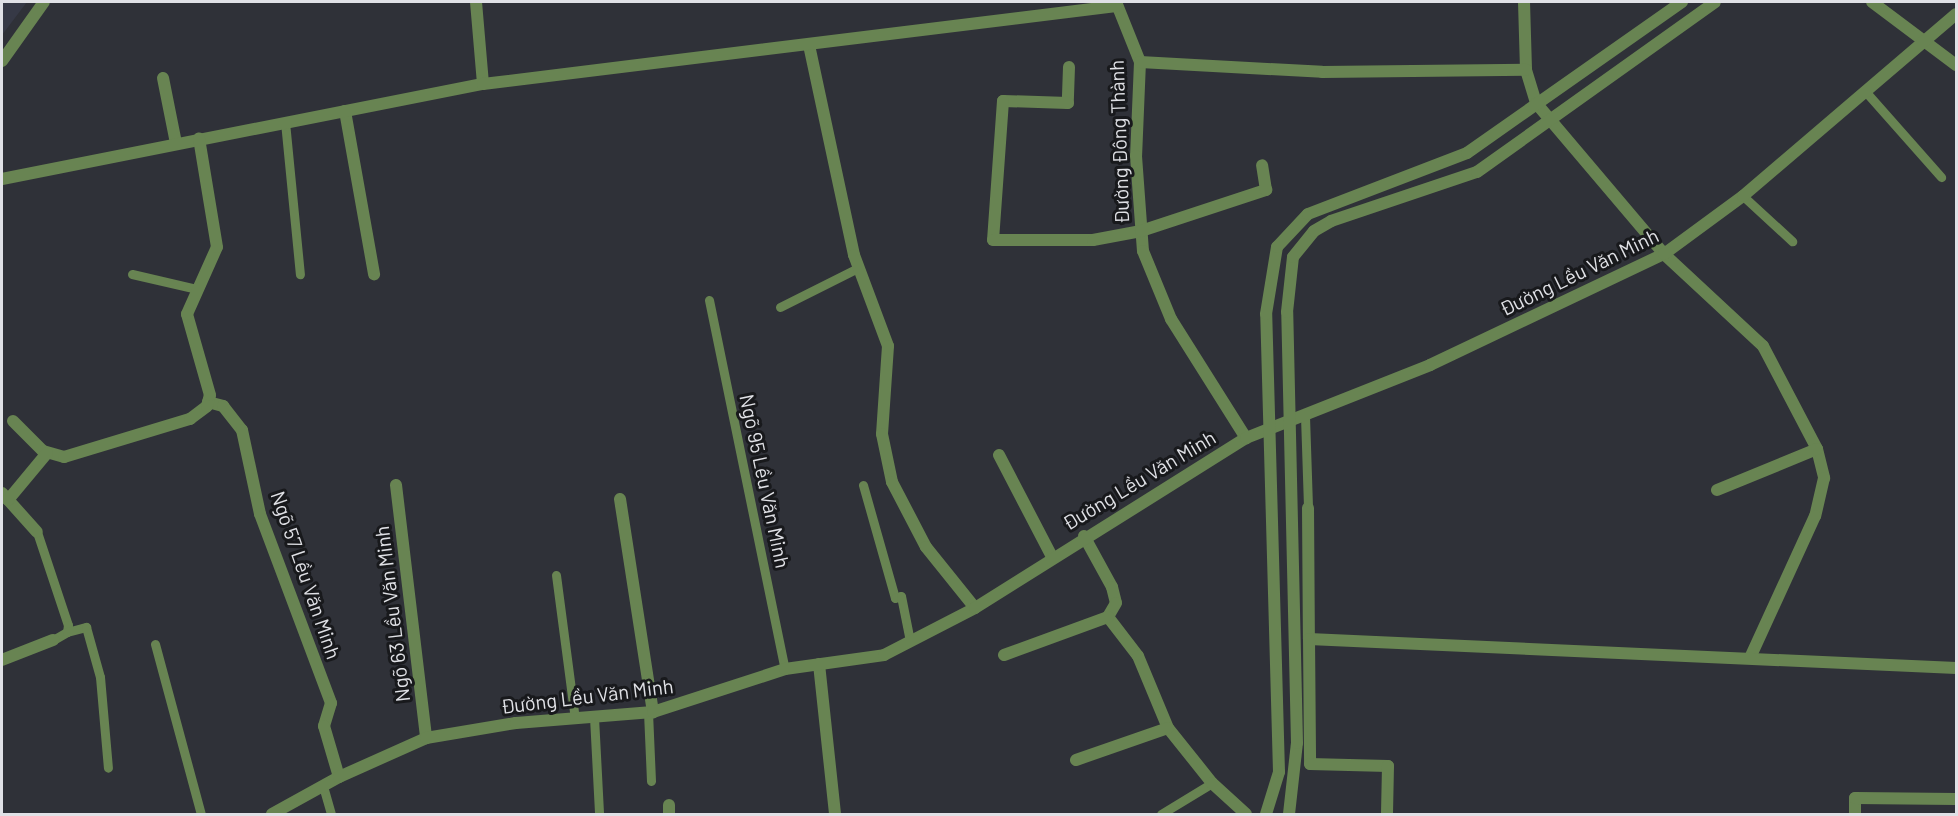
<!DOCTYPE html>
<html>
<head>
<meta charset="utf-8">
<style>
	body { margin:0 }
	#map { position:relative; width:1958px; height:816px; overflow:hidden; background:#2f3138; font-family:Barlow,sans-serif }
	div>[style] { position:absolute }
	.built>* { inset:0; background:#363946 }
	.service>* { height:9px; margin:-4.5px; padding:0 4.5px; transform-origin:4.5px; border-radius:4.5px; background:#688452 }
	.minor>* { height:12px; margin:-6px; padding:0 6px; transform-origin:6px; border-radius:6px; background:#688452 }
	span { translate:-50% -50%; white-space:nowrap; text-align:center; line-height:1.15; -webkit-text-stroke:6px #18191c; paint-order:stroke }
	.street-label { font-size:20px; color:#e0e1e6 }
	.frame { position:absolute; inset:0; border:3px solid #e0e1e6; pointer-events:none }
</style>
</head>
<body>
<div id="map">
	<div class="built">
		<div style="clip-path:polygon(2px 2px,27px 2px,2px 35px)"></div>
	</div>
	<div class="service">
		<div style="left:1865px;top:91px;width:115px;rotate:48.5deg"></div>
		<div style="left:285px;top:122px;width:153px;rotate:84.4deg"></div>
		<div style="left:1743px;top:196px;width:67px;rotate:42.6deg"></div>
		<div style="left:132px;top:274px;width:67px;rotate:13deg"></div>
		<div style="left:709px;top:300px;width:377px;rotate:78.4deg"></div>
		<div style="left:780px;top:307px;width:87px;rotate:-26.6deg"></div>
		<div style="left:1305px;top:416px;width:92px;rotate:88.1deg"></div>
		<div style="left:863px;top:485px;width:117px;rotate:74.2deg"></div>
		<div style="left:895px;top:598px;width:6px;rotate:-18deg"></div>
		<div style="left:901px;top:596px;width:46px;rotate:78.7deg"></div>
		<div style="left:37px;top:532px;width:98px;rotate:71.6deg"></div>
		<div style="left:68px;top:625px;width:7px;rotate:98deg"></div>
		<div style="left:67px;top:632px;width:16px;rotate:150deg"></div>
		<div style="left:556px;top:575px;width:145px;rotate:82.5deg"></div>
		<div style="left:67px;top:632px;width:20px;rotate:-15deg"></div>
		<div style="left:86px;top:627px;width:52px;rotate:74.4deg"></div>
		<div style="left:100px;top:677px;width:91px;rotate:85deg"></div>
		<div style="left:155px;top:644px;width:176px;rotate:74.9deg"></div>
		<div style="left:648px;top:712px;width:69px;rotate:87.5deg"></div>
		<div style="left:594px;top:717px;width:97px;rotate:87deg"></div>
		<div style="left:323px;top:786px;width:29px;rotate:74deg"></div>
		<div style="left:1161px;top:814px;width:60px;rotate:-31.3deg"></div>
	</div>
	<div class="minor">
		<div style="left:476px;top:2px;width:82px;rotate:85.1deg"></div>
		<div style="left:1116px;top:2px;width:65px;rotate:68.2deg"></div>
		<div style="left:1140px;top:62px;width:94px;rotate:92.4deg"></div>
		<div style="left:1136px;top:156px;width:95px;rotate:85.8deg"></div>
		<div style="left:1143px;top:251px;width:74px;rotate:67.6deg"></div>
		<div style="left:1171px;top:319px;width:141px;rotate:57.8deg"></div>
		<div style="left:1524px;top:2px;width:68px;rotate:88.3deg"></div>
		<div style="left:1526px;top:70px;width:34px;rotate:73deg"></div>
		<div style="left:1536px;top:103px;width:198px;rotate:49.7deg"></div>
		<div style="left:1664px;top:254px;width:135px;rotate:42.9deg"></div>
		<div style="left:1763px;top:346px;width:116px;rotate:62.3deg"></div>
		<div style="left:1817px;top:449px;width:30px;rotate:76deg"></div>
		<div style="left:1824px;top:478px;width:39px;rotate:103deg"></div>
		<div style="left:1815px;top:516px;width:156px;rotate:114.6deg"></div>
		<div style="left:1872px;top:2px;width:105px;rotate:36.9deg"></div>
		<div style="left:809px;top:45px;width:215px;rotate:77.9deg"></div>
		<div style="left:854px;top:255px;width:97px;rotate:69.5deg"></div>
		<div style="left:888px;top:346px;width:88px;rotate:93.9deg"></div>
		<div style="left:882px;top:434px;width:49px;rotate:78.2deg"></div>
		<div style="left:892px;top:482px;width:73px;rotate:62.4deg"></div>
		<div style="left:926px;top:547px;width:78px;rotate:51.2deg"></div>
		<div style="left:2px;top:61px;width:72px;rotate:-54.6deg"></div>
		<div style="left:1140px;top:62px;width:182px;rotate:3.1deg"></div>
		<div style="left:1322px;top:72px;width:204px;rotate:-0.6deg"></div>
		<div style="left:1069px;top:67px;width:36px;rotate:92deg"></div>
		<div style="left:1068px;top:103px;width:65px;rotate:-178.2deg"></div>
		<div style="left:1003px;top:101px;width:139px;rotate:94.1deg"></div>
		<div style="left:993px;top:240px;width:100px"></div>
		<div style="left:1093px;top:240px;width:49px;rotate:-10.6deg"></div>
		<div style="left:1141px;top:231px;width:132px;rotate:-18.2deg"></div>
		<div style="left:1266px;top:190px;width:25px;rotate:-99deg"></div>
		<div style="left:163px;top:78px;width:66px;rotate:78.7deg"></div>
		<div style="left:345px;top:111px;width:166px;rotate:79.9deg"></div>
		<div style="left:2px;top:179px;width:490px;rotate:-11.2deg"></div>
		<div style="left:483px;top:84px;width:638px;rotate:-7.02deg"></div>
		<div style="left:208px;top:402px;width:16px;rotate:15deg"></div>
		<div style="left:223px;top:406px;width:31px;rotate:52deg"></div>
		<div style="left:242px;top:430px;width:86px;rotate:77.9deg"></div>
		<div style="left:260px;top:514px;width:202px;rotate:69.4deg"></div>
		<div style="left:331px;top:703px;width:24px;rotate:107deg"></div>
		<div style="left:324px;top:726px;width:53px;rotate:73.6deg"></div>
		<div style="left:13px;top:421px;width:42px;rotate:45deg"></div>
		<div style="left:43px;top:451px;width:22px;rotate:16deg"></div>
		<div style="left:64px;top:457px;width:132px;rotate:-16.8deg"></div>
		<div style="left:190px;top:419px;width:21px;rotate:-37deg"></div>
		<div style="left:207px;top:406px;width:11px;rotate:-75deg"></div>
		<div style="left:210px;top:395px;width:84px;rotate:-105.9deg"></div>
		<div style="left:187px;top:314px;width:73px;rotate:-65.9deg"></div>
		<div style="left:217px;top:247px;width:110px;rotate:-99.4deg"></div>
		<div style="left:999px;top:455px;width:115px;rotate:62.5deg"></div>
		<div style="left:396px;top:485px;width:255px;rotate:83.2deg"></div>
		<div style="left:1717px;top:490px;width:108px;rotate:-22.3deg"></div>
		<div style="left:2px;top:493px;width:52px;rotate:48.1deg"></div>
		<div style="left:620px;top:499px;width:216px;rotate:81.2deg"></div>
		<div style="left:8px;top:500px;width:61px;rotate:-50.3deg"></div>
		<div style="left:1308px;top:508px;width:131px;rotate:89.6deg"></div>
		<div style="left:1309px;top:639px;width:648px;rotate:2.57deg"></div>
		<div style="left:1084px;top:536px;width:58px;rotate:61.2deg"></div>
		<div style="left:1112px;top:587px;width:16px;rotate:76deg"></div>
		<div style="left:1116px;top:603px;width:16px;rotate:120deg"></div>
		<div style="left:1108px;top:617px;width:49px;rotate:52.4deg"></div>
		<div style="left:1138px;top:656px;width:78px;rotate:67.4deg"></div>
		<div style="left:1168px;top:728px;width:70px;rotate:51.3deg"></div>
		<div style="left:1212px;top:783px;width:46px;rotate:42.4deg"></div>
		<div style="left:1309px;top:639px;width:125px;rotate:89.5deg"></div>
		<div style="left:1310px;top:764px;width:78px;rotate:1.5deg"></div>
		<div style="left:1388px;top:766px;width:48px;rotate:91.2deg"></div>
		<div style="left:1004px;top:655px;width:111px;rotate:-20.1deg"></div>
		<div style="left:2px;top:660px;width:55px;rotate:-21.4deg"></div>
		<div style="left:819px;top:664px;width:151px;rotate:83.9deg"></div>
		<div style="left:1076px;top:760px;width:97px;rotate:-19.2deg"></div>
		<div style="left:669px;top:805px;width:9px;rotate:90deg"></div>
		<div style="left:272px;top:814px;width:77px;rotate:-28.9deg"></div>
		<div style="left:339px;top:777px;width:95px;rotate:-24.1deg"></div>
		<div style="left:426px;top:738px;width:91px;rotate:-9.5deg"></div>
		<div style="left:516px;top:723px;width:137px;rotate:-4.6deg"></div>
		<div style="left:653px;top:712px;width:139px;rotate:-18deg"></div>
		<div style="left:785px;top:669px;width:100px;rotate:-8deg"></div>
		<div style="left:884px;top:655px;width:102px;rotate:-27.3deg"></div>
		<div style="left:975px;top:608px;width:320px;rotate:-32.1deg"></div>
		<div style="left:1246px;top:438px;width:198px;rotate:-21.6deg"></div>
		<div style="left:1430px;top:365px;width:259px;rotate:-25.4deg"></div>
		<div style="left:1664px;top:254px;width:98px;rotate:-36.3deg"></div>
		<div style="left:1743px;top:196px;width:280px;rotate:-40.5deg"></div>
		<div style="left:1266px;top:814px;width:44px;rotate:-72.8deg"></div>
		<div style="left:1279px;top:772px;width:458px;rotate:-91.6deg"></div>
		<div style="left:1266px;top:314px;width:68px;rotate:-80.7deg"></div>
		<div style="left:1277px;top:247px;width:45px;rotate:-46.8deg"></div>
		<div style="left:1308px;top:214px;width:170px;rotate:-21deg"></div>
		<div style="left:1467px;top:153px;width:263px;rotate:-35.1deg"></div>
		<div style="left:1289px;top:814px;width:71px;rotate:-83.6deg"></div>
		<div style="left:1297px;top:743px;width:431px;rotate:-91.3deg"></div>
		<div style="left:1287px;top:312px;width:55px;rotate:-83.8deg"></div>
		<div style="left:1293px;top:257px;width:33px;rotate:-51deg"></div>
		<div style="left:1314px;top:231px;width:20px;rotate:-30deg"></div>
		<div style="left:1331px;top:221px;width:154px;rotate:-18.6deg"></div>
		<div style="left:1477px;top:172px;width:292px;rotate:-35.5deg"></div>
		<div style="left:1855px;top:814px;width:16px;rotate:-90deg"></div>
		<div style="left:1855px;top:798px;width:101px;rotate:0.6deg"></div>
	</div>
	<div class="street-label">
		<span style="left:1119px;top:142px;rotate:-92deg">Đường Đông Thành</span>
		<span style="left:1579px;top:272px;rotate:-26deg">Đường Lều Văn Minh</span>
		<span style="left:1139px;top:480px;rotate:-31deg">Đường Lều Văn Minh</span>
		<span style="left:765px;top:481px;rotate:78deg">Ngõ 95 Lều Văn Minh</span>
		<span style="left:306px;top:575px;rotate:71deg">Ngõ 57 Lều Văn Minh</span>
		<span style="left:392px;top:614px;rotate:-97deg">Ngõ 63 Lều Văn Minh</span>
		<span style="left:587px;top:696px;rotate:-7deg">Đường Lều Văn Minh</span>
	</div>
	<div class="frame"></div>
</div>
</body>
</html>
